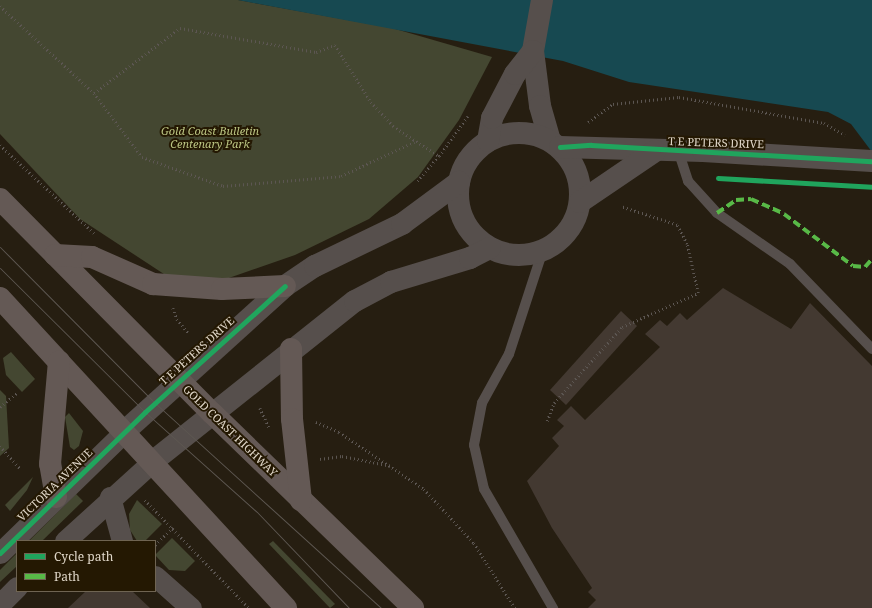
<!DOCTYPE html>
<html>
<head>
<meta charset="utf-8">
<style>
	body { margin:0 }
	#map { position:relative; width:872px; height:608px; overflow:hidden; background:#261e11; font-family:"Noto Serif",serif }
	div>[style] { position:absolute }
	.green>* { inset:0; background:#444731 }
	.water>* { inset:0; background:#174951 }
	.building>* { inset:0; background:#433931 }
	.path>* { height:2.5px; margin-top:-1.25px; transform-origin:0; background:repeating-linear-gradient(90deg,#5c5652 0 1px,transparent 0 4px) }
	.service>* { height:10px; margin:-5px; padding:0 5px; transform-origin:5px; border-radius:5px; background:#564f4c }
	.minor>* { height:21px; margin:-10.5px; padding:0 10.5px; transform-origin:10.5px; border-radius:10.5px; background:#564f4c }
	.tertiary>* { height:22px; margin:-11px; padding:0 11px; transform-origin:11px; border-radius:11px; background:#564f4c }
	.tertiary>.ring { margin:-11px; padding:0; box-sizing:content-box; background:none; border:22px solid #564f4c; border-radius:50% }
	.trunk>* { height:22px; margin:-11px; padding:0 11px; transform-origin:11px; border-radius:11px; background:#645955 }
	.tram>* { height:1px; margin:-0.5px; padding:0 0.5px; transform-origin:0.5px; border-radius:0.5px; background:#5d5751 }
	.tertiary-bridge>* { height:22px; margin:-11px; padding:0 11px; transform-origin:11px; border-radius:11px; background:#564f4c }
	.quiet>* { height:4px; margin-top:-2px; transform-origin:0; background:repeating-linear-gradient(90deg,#58b947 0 8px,transparent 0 12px) }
	.cycleway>* { height:5px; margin:-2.5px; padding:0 2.5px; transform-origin:2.5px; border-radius:2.5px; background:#20a55d }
	span { translate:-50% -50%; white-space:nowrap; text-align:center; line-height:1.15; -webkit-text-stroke:4px #241802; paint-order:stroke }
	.park-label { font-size:11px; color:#bbc583; font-style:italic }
	.street-label { font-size:11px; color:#e0d7c9 }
	.legend { position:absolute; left:16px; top:540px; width:140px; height:52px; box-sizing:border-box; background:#241802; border:1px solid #6f6452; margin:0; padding:5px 7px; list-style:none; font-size:12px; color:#e0d7c9 }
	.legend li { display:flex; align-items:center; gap:8px; height:20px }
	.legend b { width:20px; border:1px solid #6f6452 }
</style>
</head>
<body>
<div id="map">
	<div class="green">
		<div style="clip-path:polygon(0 0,238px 0,392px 28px,492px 57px,459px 120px,418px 177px,369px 219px,295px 255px,226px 279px,170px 278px,80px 219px,0 134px)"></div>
		<div style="clip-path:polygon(11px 352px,35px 379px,22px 392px,6px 375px,3px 358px)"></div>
		<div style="clip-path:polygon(0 390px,6px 396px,9px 448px,0 456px)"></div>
		<div style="clip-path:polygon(69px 413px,83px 431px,79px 446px,74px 450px,70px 447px,65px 417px)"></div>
		<div style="clip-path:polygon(33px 477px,27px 490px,10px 511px,5px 505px)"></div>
		<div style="clip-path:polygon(76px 494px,83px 501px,42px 541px,29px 541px)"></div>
		<div style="clip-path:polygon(137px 500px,162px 524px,145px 541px,137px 541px,130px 530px,129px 514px)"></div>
		<div style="clip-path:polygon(172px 538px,195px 561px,185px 571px,169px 570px,155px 555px)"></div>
		<div style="clip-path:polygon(273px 541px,335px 604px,330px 608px,269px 544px)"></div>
		<div style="clip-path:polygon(17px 553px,17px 566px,0 582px,0 570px)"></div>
	</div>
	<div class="water">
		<div style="clip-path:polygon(238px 0,872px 0,872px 152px,851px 124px,828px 112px,629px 82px,563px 61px)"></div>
	</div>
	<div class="building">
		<div style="clip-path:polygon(723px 288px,791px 329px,810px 303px,872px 366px,872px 608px,588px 608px,596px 600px,588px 592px,592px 588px,552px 528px,527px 481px,559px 446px,552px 438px,564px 426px,557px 420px,571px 406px,585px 420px,660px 347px,645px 334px,660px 320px,667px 326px,680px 313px,687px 320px)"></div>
		<div style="clip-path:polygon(621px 311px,637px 326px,566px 405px,550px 390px)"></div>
		<div style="clip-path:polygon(86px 591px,132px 591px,150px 608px,68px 608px)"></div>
	</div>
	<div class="path">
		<div style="left:0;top:6px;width:128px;rotate:42.8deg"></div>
		<div style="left:94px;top:93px;width:108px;rotate:-37.1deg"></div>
		<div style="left:180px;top:28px;width:138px;rotate:10deg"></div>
		<div style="left:316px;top:52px;width:20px;rotate:-20deg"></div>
		<div style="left:335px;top:45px;width:67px;rotate:57.7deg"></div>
		<div style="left:371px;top:102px;width:33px;rotate:47deg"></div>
		<div style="left:393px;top:126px;width:55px;rotate:33.1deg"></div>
		<div style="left:439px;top:156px;width:34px;rotate:130deg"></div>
		<div style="left:94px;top:93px;width:80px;rotate:53.1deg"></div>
		<div style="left:142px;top:157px;width:86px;rotate:19.7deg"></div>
		<div style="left:223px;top:186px;width:118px;rotate:-4.8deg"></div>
		<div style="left:341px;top:176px;width:81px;rotate:-25deg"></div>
		<div style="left:588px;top:122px;width:31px;rotate:-36deg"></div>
		<div style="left:613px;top:104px;width:66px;rotate:-6.1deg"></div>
		<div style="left:679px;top:97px;width:147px;rotate:10.2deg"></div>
		<div style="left:824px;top:123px;width:24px;rotate:30deg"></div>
		<div style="left:0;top:145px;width:129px;rotate:43.1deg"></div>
		<div style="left:439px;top:156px;width:49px;rotate:-54.1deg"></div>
		<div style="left:173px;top:308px;width:12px;rotate:70deg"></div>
		<div style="left:177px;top:319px;width:19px;rotate:51deg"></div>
		<div style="left:0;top:407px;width:23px;rotate:-40deg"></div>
		<div style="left:260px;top:408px;width:21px;rotate:65deg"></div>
		<div style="left:547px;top:421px;width:19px;rotate:-69deg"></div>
		<div style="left:554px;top:403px;width:102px;rotate:-48.2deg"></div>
		<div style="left:622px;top:327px;width:83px;rotate:-24.1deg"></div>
		<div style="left:698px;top:293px;width:50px;rotate:-102.7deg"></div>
		<div style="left:687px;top:244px;width:21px;rotate:-118deg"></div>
		<div style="left:677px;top:225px;width:58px;rotate:-161.9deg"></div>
		<div style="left:316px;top:422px;width:25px;rotate:23deg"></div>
		<div style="left:339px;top:432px;width:102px;rotate:33.8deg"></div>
		<div style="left:424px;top:489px;width:74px;rotate:47.2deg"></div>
		<div style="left:474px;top:543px;width:77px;rotate:57.8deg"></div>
		<div style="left:0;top:446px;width:30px;rotate:48deg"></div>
		<div style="left:320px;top:459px;width:22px;rotate:-8deg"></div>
		<div style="left:342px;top:456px;width:51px;rotate:11.3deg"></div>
		<div style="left:145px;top:500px;width:150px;rotate:46.1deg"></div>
		<div style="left:155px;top:545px;width:25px;rotate:-45deg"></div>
	</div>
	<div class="service">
		<div style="left:678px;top:150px;width:33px;rotate:72deg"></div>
		<div style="left:688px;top:181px;width:43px;rotate:47.8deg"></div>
		<div style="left:717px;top:213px;width:89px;rotate:34.9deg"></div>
		<div style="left:790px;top:264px;width:118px;rotate:46deg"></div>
		<div style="left:543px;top:250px;width:109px;rotate:108.1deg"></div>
		<div style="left:509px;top:354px;width:56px;rotate:118.9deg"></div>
		<div style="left:482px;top:403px;width:43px;rotate:100.8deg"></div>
		<div style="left:474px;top:445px;width:45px;rotate:77.2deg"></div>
		<div style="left:484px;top:489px;width:138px;rotate:59.9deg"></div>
	</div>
	<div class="minor">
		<div style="left:110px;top:497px;width:46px;rotate:74.7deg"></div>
		<div style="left:65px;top:541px;width:116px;rotate:-42.2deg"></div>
		<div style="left:0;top:553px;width:173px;rotate:-44.3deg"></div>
		<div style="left:155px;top:576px;width:48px;rotate:41.6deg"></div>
		<div style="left:0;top:604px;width:24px;rotate:-45deg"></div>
	</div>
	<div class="tertiary">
		<div style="left:542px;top:0;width:52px;rotate:100deg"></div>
		<div style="left:533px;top:51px;width:55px;rotate:82.7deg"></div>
		<div style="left:540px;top:106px;width:35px;rotate:74deg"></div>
		<div class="ring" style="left:458px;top:133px;width:100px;height:100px"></div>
		<div style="left:488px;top:141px;width:23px;rotate:-80deg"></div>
		<div style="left:492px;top:118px;width:50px;rotate:-62.4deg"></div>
		<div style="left:515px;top:74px;width:29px;rotate:-52deg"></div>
		<div style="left:560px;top:147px;width:143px;rotate:1.6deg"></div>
		<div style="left:580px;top:202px;width:91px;rotate:-34.2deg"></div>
		<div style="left:124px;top:432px;width:217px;rotate:-42.2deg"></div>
		<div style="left:285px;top:286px;width:36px;rotate:-34deg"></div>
		<div style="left:315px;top:266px;width:97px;rotate:-25.8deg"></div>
		<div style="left:402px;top:224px;width:71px;rotate:-36.4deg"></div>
		<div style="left:151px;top:463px;width:260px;rotate:-38.5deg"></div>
		<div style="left:355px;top:301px;width:41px;rotate:-27.8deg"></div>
		<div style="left:391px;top:282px;width:83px;rotate:-16.9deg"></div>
		<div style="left:470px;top:258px;width:22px;rotate:-27deg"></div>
	</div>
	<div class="trunk">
		<div style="left:0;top:199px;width:301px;rotate:45.3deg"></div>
		<div style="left:212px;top:413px;width:280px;rotate:44.1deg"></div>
		<div style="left:55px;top:255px;width:37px;rotate:3deg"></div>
		<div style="left:92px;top:257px;width:67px;rotate:23.9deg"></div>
		<div style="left:153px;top:284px;width:69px;rotate:4.1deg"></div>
		<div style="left:222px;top:289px;width:63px;rotate:-2.7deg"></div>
		<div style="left:0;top:298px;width:422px;rotate:47.3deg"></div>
		<div style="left:291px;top:349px;width:70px;rotate:89.2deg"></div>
		<div style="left:292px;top:419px;width:82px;rotate:83.7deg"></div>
		<div style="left:56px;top:497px;width:34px;rotate:-100deg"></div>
		<div style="left:50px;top:464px;width:103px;rotate:-85deg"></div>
	</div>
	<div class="tram">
		<div style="left:0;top:247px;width:220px;rotate:45.2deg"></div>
		<div style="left:155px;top:403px;width:305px;rotate:42.2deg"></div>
		<div style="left:0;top:268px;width:204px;rotate:44.8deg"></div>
		<div style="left:145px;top:412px;width:150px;rotate:41.8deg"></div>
		<div style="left:257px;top:512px;width:133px;rotate:46.2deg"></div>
	</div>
	<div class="tertiary-bridge">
		<div style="left:703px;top:151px;width:169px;rotate:3.4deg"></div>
	</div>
	<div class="quiet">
		<div style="left:717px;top:213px;width:23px;rotate:-34deg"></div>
		<div style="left:736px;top:200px;width:15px;rotate:-4deg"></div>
		<div style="left:751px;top:199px;width:36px;rotate:24deg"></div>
		<div style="left:784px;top:214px;width:86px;rotate:37deg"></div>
		<div style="left:853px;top:266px;width:12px;rotate:5deg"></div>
		<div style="left:865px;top:267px;width:11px;rotate:-49deg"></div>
	</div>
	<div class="cycleway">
		<div style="left:560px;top:147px;width:31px;rotate:-4deg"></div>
		<div style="left:591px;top:145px;width:281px;rotate:3.3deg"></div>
		<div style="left:718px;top:178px;width:154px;rotate:3.3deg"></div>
		<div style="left:0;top:553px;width:202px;rotate:-44.2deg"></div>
		<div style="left:145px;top:412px;width:188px;rotate:-42deg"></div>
	</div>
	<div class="park-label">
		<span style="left:210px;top:138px">Gold Coast Bulletin<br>Centenary Park</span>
	</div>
	<div class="street-label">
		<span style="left:716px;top:143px;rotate:2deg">T E PETERS DRIVE</span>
		<span style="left:197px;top:351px;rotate:-42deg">T E PETERS DRIVE</span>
		<span style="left:230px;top:431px;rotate:44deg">GOLD COAST HIGHWAY</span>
		<span style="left:55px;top:485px;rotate:-44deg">VICTORIA AVENUE</span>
	</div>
	<ul class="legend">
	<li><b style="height:5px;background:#20a55d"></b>Cycle path</li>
	<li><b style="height:5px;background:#58b947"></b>Path</li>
	</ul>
</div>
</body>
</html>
